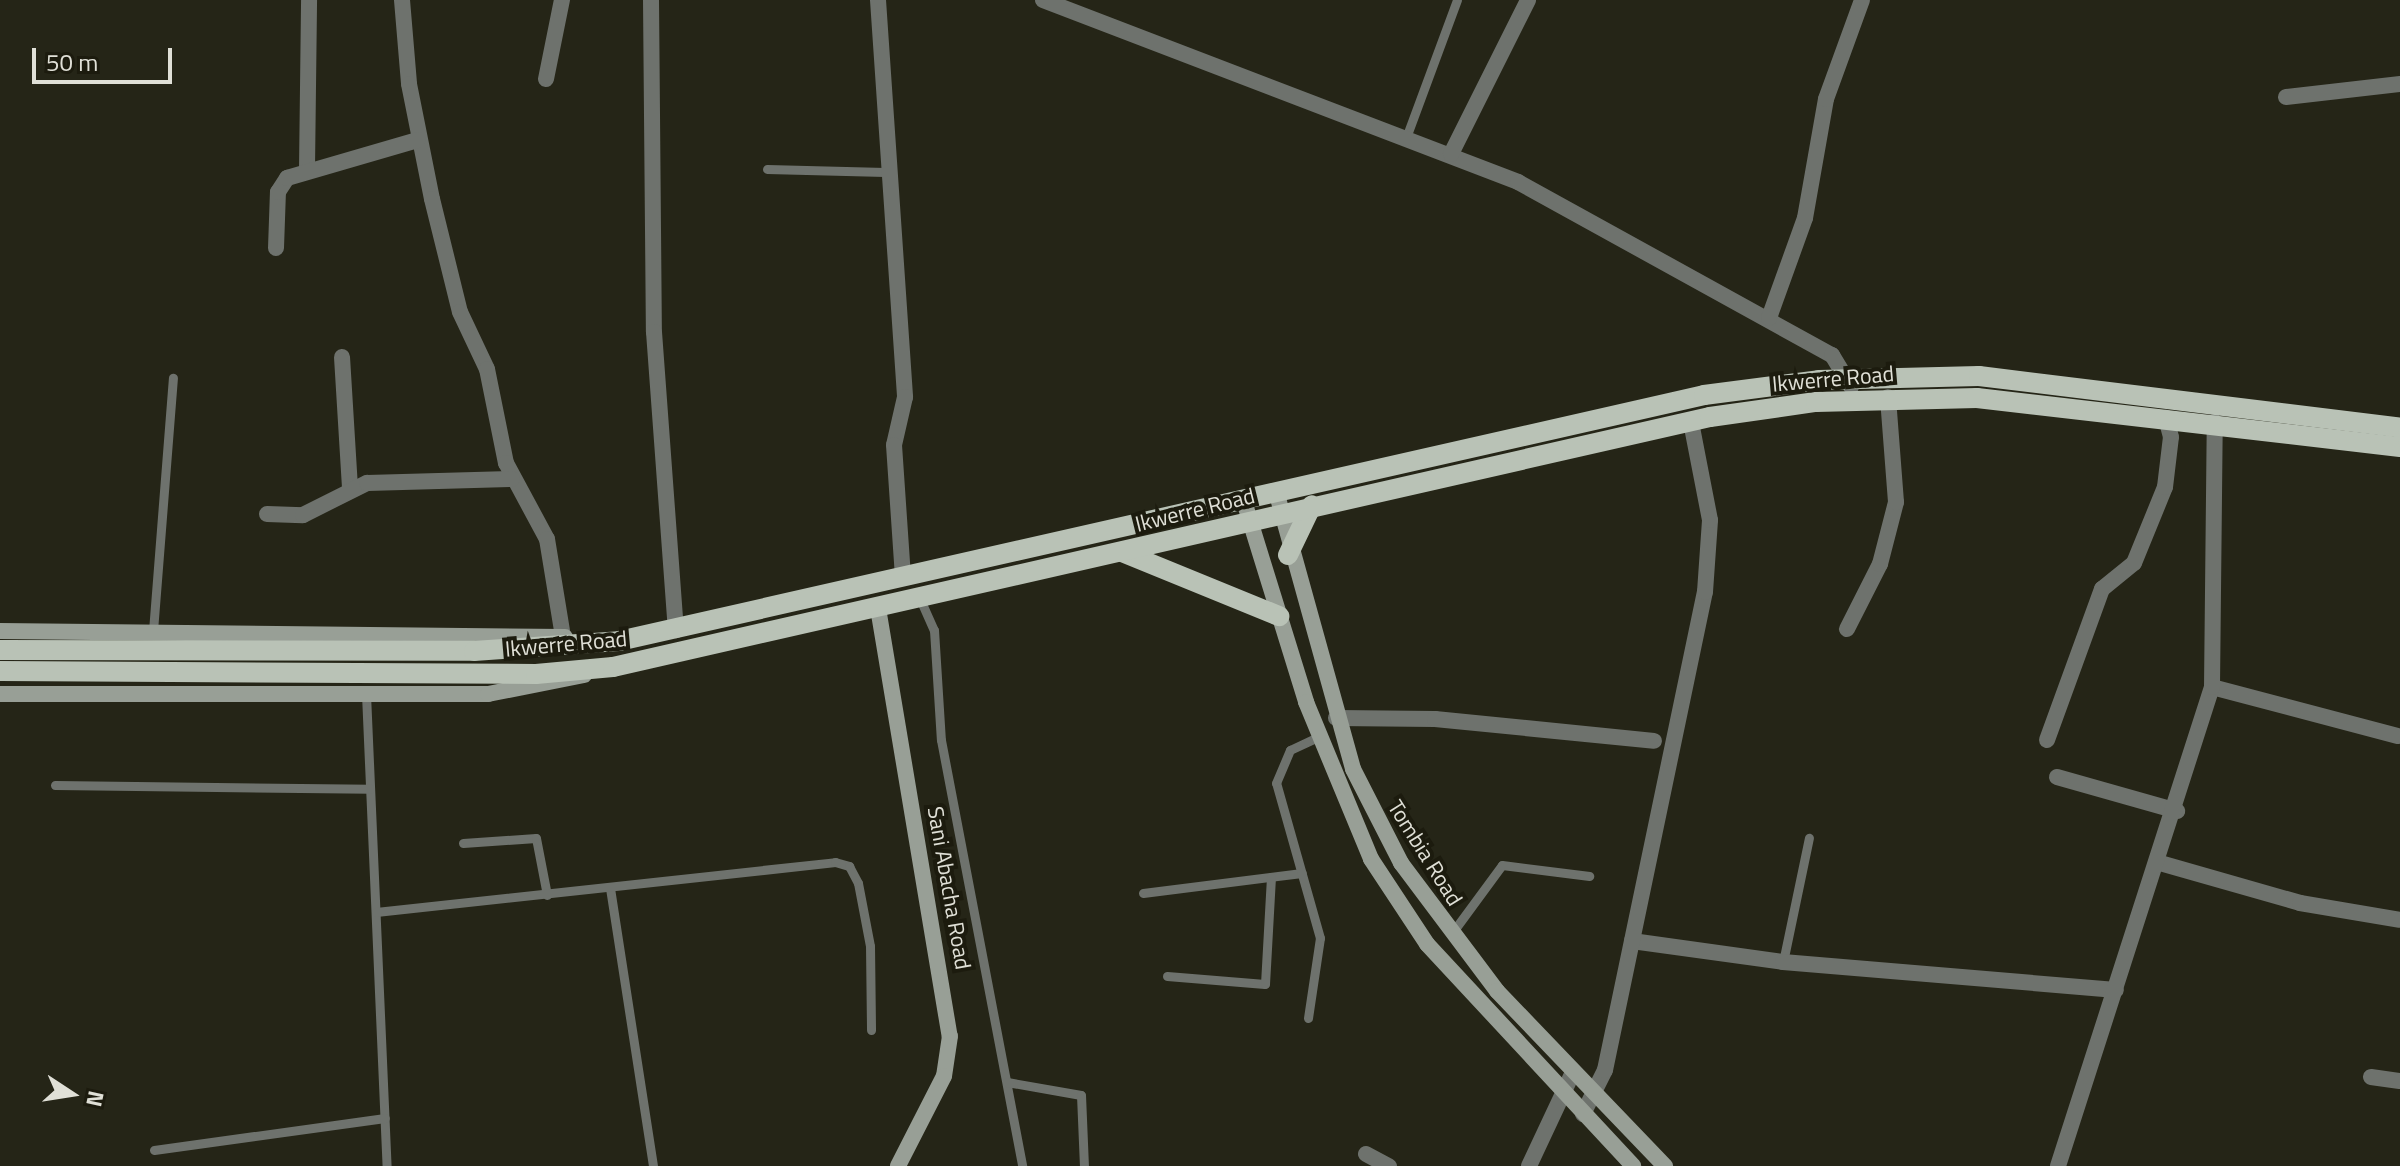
<!DOCTYPE html>
<html>
<head>
<meta charset="utf-8">
<style>
	body { margin:0 }
	#map { position:relative; width:2400px; height:1166px; overflow:hidden; background:#252517; font-family:"Titillium Web",sans-serif }
	div>[style] { position:absolute }
	.lane>* { height:9px; margin:-4.5px; padding:0 4.5px; transform-origin:4.5px; border-radius:4.5px; background:#6e726d }
	.street>* { height:16px; margin:-8px; padding:0 8px; transform-origin:8px; border-radius:8px; background:#6e726d }
	.secondary>* { height:16px; margin:-8px; padding:0 8px; transform-origin:8px; border-radius:8px; background:#989f96 }
	.primary>* { height:20px; margin:-10px; padding:0 10px; transform-origin:10px; border-radius:10px; background:#b9c2b6 }
	span { translate:-50% -50%; white-space:nowrap; text-align:center; line-height:1.15; -webkit-text-stroke:8px #1c1b0e; paint-order:stroke }
	.street-label { font-size:22px; color:#e0e0d7 }
	.north { position:absolute; left:32px; top:1054px; width:80px; height:80px; -webkit-text-stroke:6px #1c1b0e; paint-order:stroke; rotate:102deg; font-size:22px; font-weight:700; line-height:32px; text-align:center; color:#e0e0d7 }
	.north::after { content:''; display:block; margin:auto; width:28px; height:36px; background:#e0e0d7; clip-path:polygon(50% 0,100% 100%,50% 72%,0 100%) }
	.scale { position:absolute; left:32px; top:48px; width:140px; height:36px; box-sizing:border-box; border:4px solid #e0e0d7; border-top:0; padding-left:10px; font-size:24px; line-height:28px; white-space:nowrap; color:#e0e0d7; -webkit-text-stroke:6px #1c1b0e; paint-order:stroke }
</style>
</head>
<body>
<div id="map">
	<div class="lane">
		<div style="left:1407px;top:135px;width:144px;rotate:-69.7deg"></div>
		<div style="left:767px;top:169px;width:118px;rotate:1.5deg"></div>
		<div style="left:920px;top:599px;width:34px;rotate:66deg"></div>
		<div style="left:934px;top:630px;width:110px;rotate:86.4deg"></div>
		<div style="left:941px;top:740px;width:434px;rotate:79.2deg"></div>
		<div style="left:153px;top:631px;width:254px;rotate:-85.5deg"></div>
		<div style="left:366px;top:694px;width:472px;rotate:87.5deg"></div>
		<div style="left:55px;top:785px;width:315px;rotate:0.7deg"></div>
		<div style="left:463px;top:843px;width:73px;rotate:-3.9deg"></div>
		<div style="left:536px;top:838px;width:58px;rotate:79.1deg"></div>
		<div style="left:610px;top:888px;width:281px;rotate:81.2deg"></div>
		<div style="left:1143px;top:893px;width:160px;rotate:-7.2deg"></div>
		<div style="left:376px;top:912px;width:462px;rotate:-6.2deg"></div>
		<div style="left:835px;top:862px;width:15px;rotate:16deg"></div>
		<div style="left:849px;top:866px;width:19px;rotate:62deg"></div>
		<div style="left:858px;top:883px;width:64px;rotate:79.2deg"></div>
		<div style="left:870px;top:946px;width:84px;rotate:89.3deg"></div>
		<div style="left:1452px;top:933px;width:84px;rotate:-53.7deg"></div>
		<div style="left:1502px;top:865px;width:88px;rotate:7.2deg"></div>
		<div style="left:1783px;top:962px;width:127px;rotate:-78.2deg"></div>
		<div style="left:1167px;top:976px;width:98px;rotate:4.7deg"></div>
		<div style="left:1265px;top:984px;width:107px;rotate:-86.8deg"></div>
		<div style="left:1308px;top:1018px;width:81px;rotate:-81.5deg"></div>
		<div style="left:1320px;top:938px;width:161px;rotate:-105.8deg"></div>
		<div style="left:1276px;top:783px;width:36px;rotate:-67deg"></div>
		<div style="left:1290px;top:750px;width:31px;rotate:-25deg"></div>
		<div style="left:1007px;top:1082px;width:75px;rotate:10deg"></div>
		<div style="left:1081px;top:1095px;width:71px;rotate:87.6deg"></div>
		<div style="left:154px;top:1150px;width:233px;rotate:-7.9deg"></div>
	</div>
	<div class="street">
		<div style="left:402px;top:0;width:84px;rotate:85.2deg"></div>
		<div style="left:409px;top:84px;width:117px;rotate:78.7deg"></div>
		<div style="left:432px;top:199px;width:116px;rotate:76.1deg"></div>
		<div style="left:460px;top:312px;width:63px;rotate:64.7deg"></div>
		<div style="left:487px;top:369px;width:96px;rotate:78.6deg"></div>
		<div style="left:506px;top:463px;width:86px;rotate:61.7deg"></div>
		<div style="left:547px;top:539px;width:99px;rotate:80.7deg"></div>
		<div style="left:651px;top:0;width:332px;rotate:89.5deg"></div>
		<div style="left:654px;top:332px;width:299px;rotate:85.8deg"></div>
		<div style="left:878px;top:0;width:398px;rotate:86.1deg"></div>
		<div style="left:905px;top:397px;width:49px;rotate:102.9deg"></div>
		<div style="left:894px;top:445px;width:131px;rotate:86.1deg"></div>
		<div style="left:1043px;top:0;width:509px;rotate:20.96deg"></div>
		<div style="left:1518px;top:182px;width:359px;rotate:28.9deg"></div>
		<div style="left:1832px;top:355px;width:37px;rotate:59deg"></div>
		<div style="left:546px;top:79px;width:81px;rotate:-78.6deg"></div>
		<div style="left:2286px;top:97px;width:115px;rotate:-6.5deg"></div>
		<div style="left:1451px;top:154px;width:172px;rotate:-63.4deg"></div>
		<div style="left:307px;top:169px;width:169px;rotate:-89.3deg"></div>
		<div style="left:276px;top:248px;width:56px;rotate:-88deg"></div>
		<div style="left:278px;top:192px;width:17px;rotate:-57deg"></div>
		<div style="left:287px;top:178px;width:136px;rotate:-16.2deg"></div>
		<div style="left:1769px;top:318px;width:106px;rotate:-70.2deg"></div>
		<div style="left:1805px;top:218px;width:121px;rotate:-80deg"></div>
		<div style="left:1826px;top:99px;width:105px;rotate:-70deg"></div>
		<div style="left:342px;top:357px;width:131px;rotate:86.5deg"></div>
		<div style="left:267px;top:514px;width:36px;rotate:2deg"></div>
		<div style="left:303px;top:515px;width:72px;rotate:-26.6deg"></div>
		<div style="left:367px;top:483px;width:145px;rotate:-1.6deg"></div>
		<div style="left:1847px;top:629px;width:73px;rotate:-63.1deg"></div>
		<div style="left:1880px;top:564px;width:64px;rotate:-75.5deg"></div>
		<div style="left:1896px;top:502px;width:105px;rotate:-94.4deg"></div>
		<div style="left:2212px;top:687px;width:192px;rotate:14.8deg"></div>
		<div style="left:1336px;top:718px;width:99px;rotate:0.6deg"></div>
		<div style="left:1435px;top:719px;width:220px;rotate:5.7deg"></div>
		<div style="left:2047px;top:740px;width:161px;rotate:-70deg"></div>
		<div style="left:2102px;top:589px;width:41px;rotate:-39.1deg"></div>
		<div style="left:2134px;top:563px;width:82px;rotate:-67.8deg"></div>
		<div style="left:2165px;top:487px;width:50px;rotate:-83.2deg"></div>
		<div style="left:2171px;top:437px;width:20px;rotate:-105deg"></div>
		<div style="left:2057px;top:777px;width:125px;rotate:15.8deg"></div>
		<div style="left:2160px;top:863px;width:146px;rotate:15.9deg"></div>
		<div style="left:2300px;top:903px;width:101px;rotate:9.6deg"></div>
		<div style="left:1632px;top:941px;width:152px;rotate:7.9deg"></div>
		<div style="left:1783px;top:962px;width:334px;rotate:4.8deg"></div>
		<div style="left:2371px;top:1077px;width:29px;rotate:8deg"></div>
		<div style="left:1583px;top:1114px;width:49px;rotate:-63.4deg"></div>
		<div style="left:1605px;top:1070px;width:488px;rotate:-78.2deg"></div>
		<div style="left:1705px;top:592px;width:72px;rotate:-86deg"></div>
		<div style="left:1710px;top:520px;width:100px;rotate:-101deg"></div>
		<div style="left:1366px;top:1154px;width:26px;rotate:28deg"></div>
		<div style="left:1529px;top:1166px;width:104px;rotate:-64.9deg"></div>
		<div style="left:2058px;top:1166px;width:503px;rotate:-72.18deg"></div>
		<div style="left:2212px;top:687px;width:265px;rotate:-89.4deg"></div>
	</div>
	<div class="secondary">
		<div style="left:1276px;top:491px;width:288px;rotate:74.5deg"></div>
		<div style="left:1353px;top:769px;width:106px;rotate:62.9deg"></div>
		<div style="left:1401px;top:863px;width:160px;rotate:53.1deg"></div>
		<div style="left:1497px;top:991px;width:243px;rotate:46.2deg"></div>
		<div style="left:1243px;top:498px;width:214px;rotate:72.8deg"></div>
		<div style="left:1306px;top:702px;width:170px;rotate:67.5deg"></div>
		<div style="left:1371px;top:859px;width:102px;rotate:56.6deg"></div>
		<div style="left:1427px;top:944px;width:303px;rotate:47.1deg"></div>
		<div style="left:878px;top:608px;width:434px;rotate:80.5deg"></div>
		<div style="left:950px;top:1036px;width:40px;rotate:98.5deg"></div>
		<div style="left:944px;top:1076px;width:101px;rotate:117.1deg"></div>
		<div style="left:0;top:631px;width:565px;rotate:0.61deg"></div>
		<div style="left:0;top:694px;width:488px"></div>
		<div style="left:488px;top:694px;width:98px;rotate:-11.2deg"></div>
	</div>
	<div class="primary">
		<div style="left:1122px;top:552px;width:170px;rotate:22.2deg"></div>
		<div style="left:1288px;top:555px;width:55px;rotate:-64.4deg"></div>
		<div style="left:0;top:650px;width:474px;rotate:0.1deg"></div>
		<div style="left:474px;top:651px;width:145px;rotate:-3.9deg"></div>
		<div style="left:619px;top:641px;width:1113px;rotate:-12.77deg"></div>
		<div style="left:1704px;top:395px;width:116px;rotate:-7.4deg"></div>
		<div style="left:1819px;top:380px;width:160px;rotate:-1.4deg"></div>
		<div style="left:1979px;top:376px;width:424px;rotate:7deg"></div>
		<div style="left:0;top:671px;width:536px;rotate:0.32deg"></div>
		<div style="left:536px;top:674px;width:77px;rotate:-5.2deg"></div>
		<div style="left:613px;top:667px;width:1125px;rotate:-12.84deg"></div>
		<div style="left:1710px;top:417px;width:107px;rotate:-8.1deg"></div>
		<div style="left:1816px;top:402px;width:161px;rotate:-1.4deg"></div>
		<div style="left:1977px;top:398px;width:426px;rotate:6.6deg"></div>
	</div>
	<div class="street-label">
		<span style="left:1833px;top:379px;rotate:-5deg">Ikwerre Road</span>
		<span style="left:1195px;top:510px;rotate:-14deg">Ikwerre Road</span>
		<span style="left:566px;top:644px;rotate:-5deg">Ikwerre Road</span>
		<span style="left:1425px;top:853px;rotate:58deg">Tombia Road</span>
		<span style="left:949px;top:888px;rotate:80deg">Sani Abacha Road</span>
	</div>
	<div class="north">N</div>
	<div class="scale">50 m</div>
</div>
</body>
</html>
